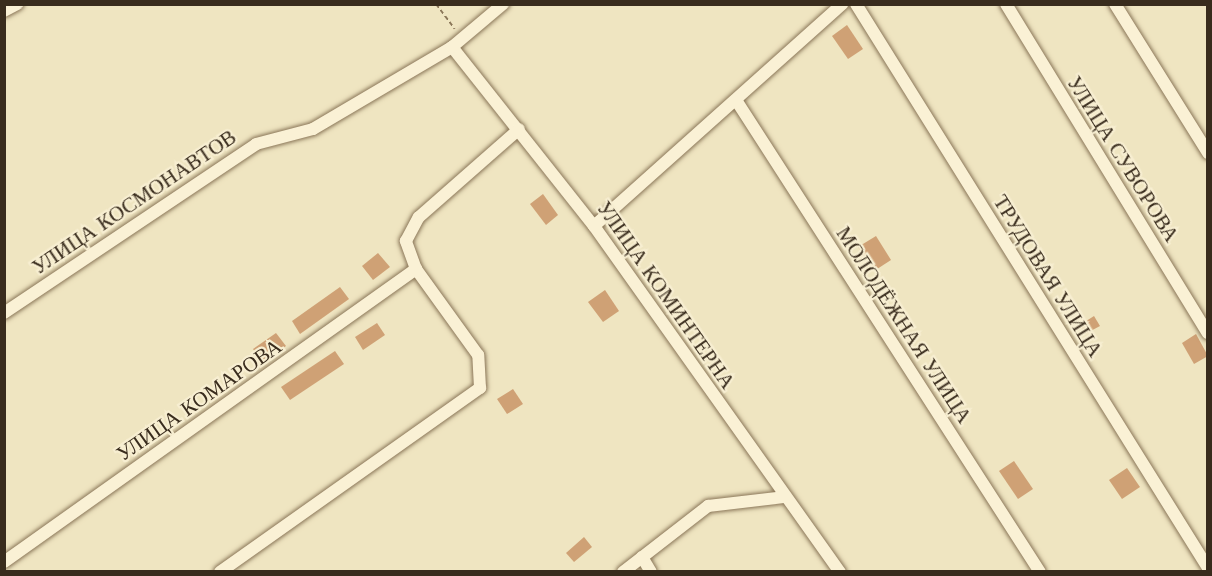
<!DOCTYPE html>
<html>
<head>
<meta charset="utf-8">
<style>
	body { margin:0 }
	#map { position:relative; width:1212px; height:576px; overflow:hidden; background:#efe5c1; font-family:"Libre Baskerville",serif }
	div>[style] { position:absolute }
	.building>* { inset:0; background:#cfa175 }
	.path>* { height:2px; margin-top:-1px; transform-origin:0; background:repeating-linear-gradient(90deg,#8a7658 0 4.5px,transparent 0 7.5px) }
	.roads { filter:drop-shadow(0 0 2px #8a7658) drop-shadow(0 0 2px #8a7658) }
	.minor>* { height:12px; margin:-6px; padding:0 6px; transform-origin:6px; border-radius:6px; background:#faf1d5 }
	span { translate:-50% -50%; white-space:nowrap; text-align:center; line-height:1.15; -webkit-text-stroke:4.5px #f7eed1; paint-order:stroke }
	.street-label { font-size:21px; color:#392c1d }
	.frame { position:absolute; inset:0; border:6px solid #392c1d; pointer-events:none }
</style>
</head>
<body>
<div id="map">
	<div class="building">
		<div style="clip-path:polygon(847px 25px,863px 49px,848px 59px,832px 36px)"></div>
		<div style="clip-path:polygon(543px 194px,558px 215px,546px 225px,530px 204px)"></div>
		<div style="clip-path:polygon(876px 236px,891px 260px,874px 271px,858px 247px)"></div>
		<div style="clip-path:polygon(378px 253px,390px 267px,373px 280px,362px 266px)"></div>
		<div style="clip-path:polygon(340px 287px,349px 299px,300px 334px,292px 321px)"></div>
		<div style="clip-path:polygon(605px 290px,619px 311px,603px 322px,588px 302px)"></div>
		<div style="clip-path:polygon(1094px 316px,1100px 326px,1085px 334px,1080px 325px)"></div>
		<div style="clip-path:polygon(377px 323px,385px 335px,363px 350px,355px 337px)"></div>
		<div style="clip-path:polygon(276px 333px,286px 346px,263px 363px,253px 349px)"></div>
		<div style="clip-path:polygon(1196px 334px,1208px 356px,1194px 364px,1182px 343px)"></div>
		<div style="clip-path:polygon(335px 351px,344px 364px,290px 400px,281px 387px)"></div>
		<div style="clip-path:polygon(513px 389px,523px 404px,507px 414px,497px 399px)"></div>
		<div style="clip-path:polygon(1014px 461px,1033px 489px,1018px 499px,999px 471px)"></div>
		<div style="clip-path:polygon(1127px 468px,1140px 487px,1122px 499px,1109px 480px)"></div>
		<div style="clip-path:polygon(584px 537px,592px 547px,574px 562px,566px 553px)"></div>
	</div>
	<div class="path">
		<div style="left:436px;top:4px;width:31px;rotate:53deg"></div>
	</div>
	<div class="roads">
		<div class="minor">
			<div style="left:856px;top:4px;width:665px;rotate:58.03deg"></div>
			<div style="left:1006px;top:4px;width:386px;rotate:58.5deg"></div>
			<div style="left:1115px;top:4px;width:176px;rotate:58deg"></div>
			<div style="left:4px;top:11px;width:15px;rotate:-28deg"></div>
			<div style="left:452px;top:47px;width:228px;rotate:51.6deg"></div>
			<div style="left:594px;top:226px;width:425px;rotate:54.6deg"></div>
			<div style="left:736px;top:100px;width:561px;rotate:57.22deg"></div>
			<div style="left:594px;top:226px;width:333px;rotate:-41.8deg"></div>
			<div style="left:4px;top:313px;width:303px;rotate:-33.8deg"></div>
			<div style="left:256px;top:144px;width:59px;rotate:-14.7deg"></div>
			<div style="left:313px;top:129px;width:161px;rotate:-30.5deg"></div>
			<div style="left:452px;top:47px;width:67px;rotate:-40.1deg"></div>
			<div style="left:642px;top:557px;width:17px;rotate:59deg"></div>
			<div style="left:4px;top:562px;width:506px;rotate:-35.42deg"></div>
			<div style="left:220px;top:572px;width:319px;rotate:-35.3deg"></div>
			<div style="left:480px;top:388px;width:33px;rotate:-93deg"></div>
			<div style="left:478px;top:355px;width:106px;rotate:-125.8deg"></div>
			<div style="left:416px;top:269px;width:30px;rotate:-110deg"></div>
			<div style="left:406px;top:241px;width:27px;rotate:-62deg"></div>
			<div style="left:419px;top:217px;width:133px;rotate:-41.3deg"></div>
			<div style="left:623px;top:572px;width:108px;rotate:-37.8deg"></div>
			<div style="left:708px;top:506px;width:78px;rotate:-6.7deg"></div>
		</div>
	</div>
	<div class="street-label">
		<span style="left:1123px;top:159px;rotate:58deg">УЛИЦА СУВОРОВА</span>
		<span style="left:134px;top:202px;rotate:-34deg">УЛИЦА КОСМОНАВТОВ</span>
		<span style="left:1048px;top:276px;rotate:58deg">ТРУДОВАЯ УЛИЦА</span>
		<span style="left:666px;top:295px;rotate:55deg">УЛИЦА КОМИНТЕРНА</span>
		<span style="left:904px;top:325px;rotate:57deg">МОЛОДЁЖНАЯ УЛИЦА</span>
		<span style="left:199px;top:400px;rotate:-35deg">УЛИЦА КОМАРОВА</span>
	</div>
	<div class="frame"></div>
</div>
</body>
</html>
